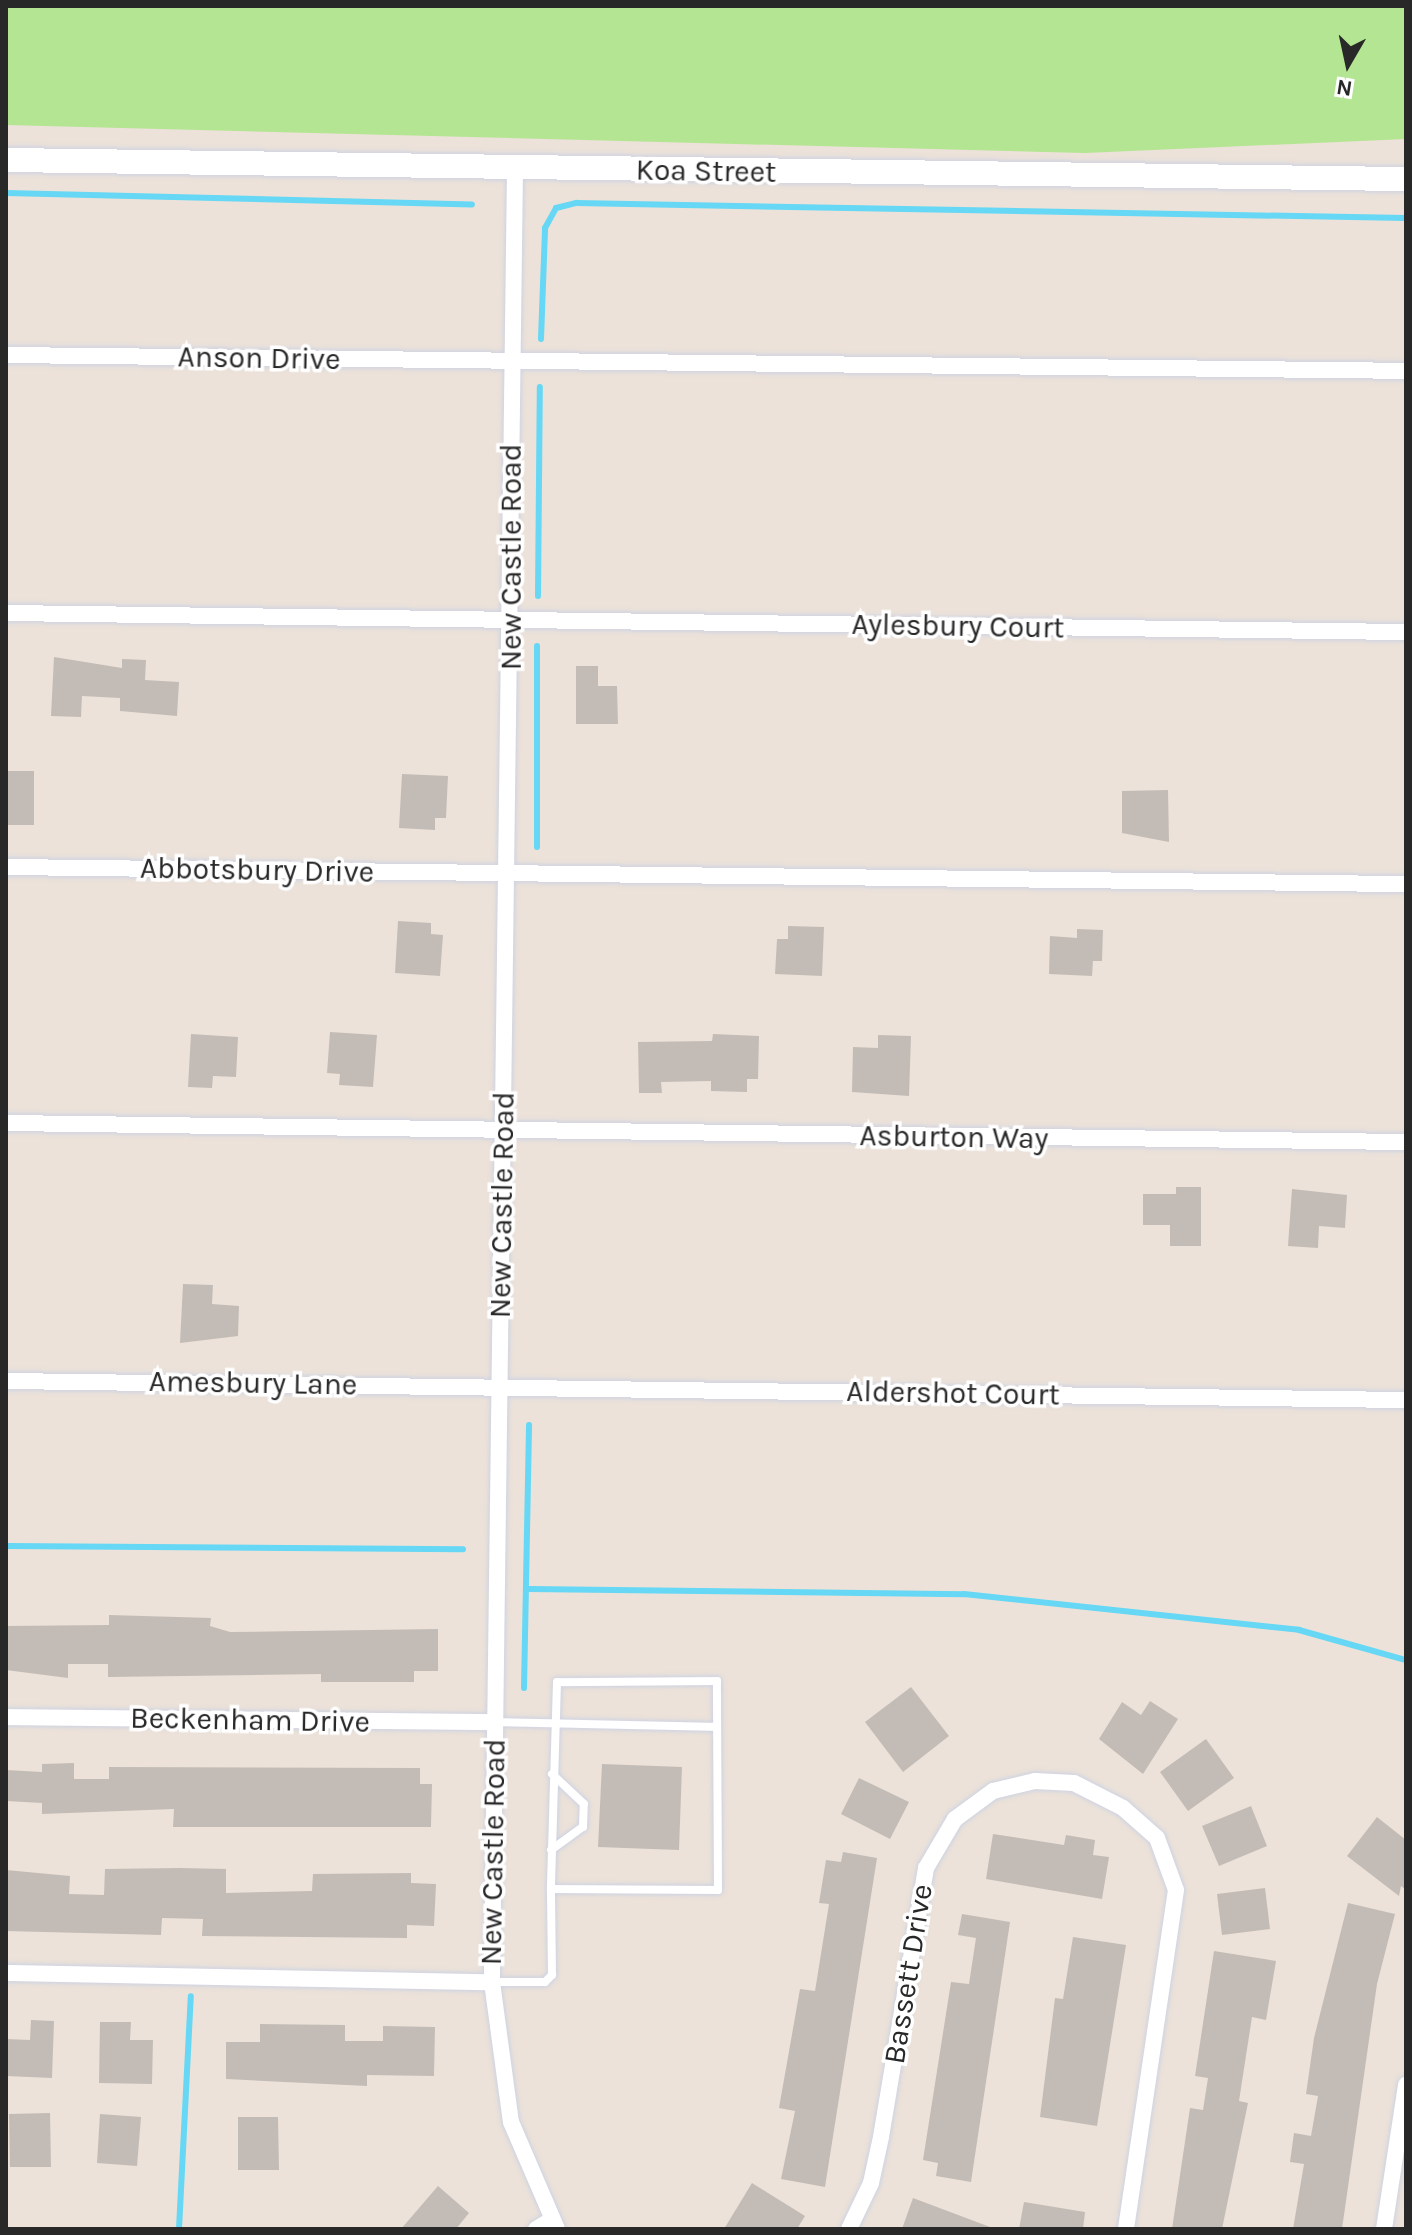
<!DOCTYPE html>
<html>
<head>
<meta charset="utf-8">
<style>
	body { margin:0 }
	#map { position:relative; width:1412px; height:2235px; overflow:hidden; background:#ece2d9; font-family:Karla,sans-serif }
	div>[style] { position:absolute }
	.green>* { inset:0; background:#b4e592 }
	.stream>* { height:6px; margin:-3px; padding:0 3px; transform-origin:3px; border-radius:3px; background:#66d7f4 }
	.building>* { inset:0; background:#c3bcb6 }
	.roads { filter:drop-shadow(0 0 2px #ced3e2) drop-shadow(0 0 2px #ced3e2) }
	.lane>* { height:8px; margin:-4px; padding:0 4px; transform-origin:4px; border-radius:4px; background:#fff }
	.street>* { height:16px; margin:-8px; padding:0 8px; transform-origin:8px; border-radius:8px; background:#fff }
	.secondary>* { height:24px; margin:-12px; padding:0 12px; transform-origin:12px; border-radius:12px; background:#fff }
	span { translate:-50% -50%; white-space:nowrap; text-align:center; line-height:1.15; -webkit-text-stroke:7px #fff; paint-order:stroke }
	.street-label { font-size:30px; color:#282828 }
	.frame { position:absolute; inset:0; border:8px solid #282828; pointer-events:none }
	.north { position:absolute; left:1308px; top:24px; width:80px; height:80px; -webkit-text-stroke:6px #fff; paint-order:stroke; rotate:189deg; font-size:22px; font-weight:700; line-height:32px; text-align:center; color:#282828 }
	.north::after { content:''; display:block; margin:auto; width:28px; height:36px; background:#282828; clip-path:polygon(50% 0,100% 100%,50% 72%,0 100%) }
</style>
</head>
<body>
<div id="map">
	<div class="green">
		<div style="clip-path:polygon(6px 6px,1406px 6px,1406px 139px,1085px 153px,6px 125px)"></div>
	</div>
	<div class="stream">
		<div style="left:6px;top:193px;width:466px;rotate:1.4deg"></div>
		<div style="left:541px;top:339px;width:111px;rotate:-87.9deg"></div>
		<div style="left:545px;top:228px;width:23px;rotate:-61deg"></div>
		<div style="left:556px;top:208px;width:21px;rotate:-14deg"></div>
		<div style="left:576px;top:203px;width:830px;rotate:1.04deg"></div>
		<div style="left:538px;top:596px;width:209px;rotate:-89.5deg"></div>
		<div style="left:537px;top:847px;width:201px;rotate:-90deg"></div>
		<div style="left:6px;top:1546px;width:457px;rotate:0.4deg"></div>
		<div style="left:529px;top:1589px;width:435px;rotate:0.7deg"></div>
		<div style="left:964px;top:1594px;width:337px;rotate:6.1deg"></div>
		<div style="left:1299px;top:1630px;width:111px;rotate:15.7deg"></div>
		<div style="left:524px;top:1688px;width:263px;rotate:-88.9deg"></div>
		<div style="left:179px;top:2229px;width:233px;rotate:-87.1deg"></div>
	</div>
	<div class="building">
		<div style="clip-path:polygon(54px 657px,122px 668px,122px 659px,146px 660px,145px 680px,179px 682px,177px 716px,120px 711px,120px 698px,82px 696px,81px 717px,51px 716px)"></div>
		<div style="clip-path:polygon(576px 666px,598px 666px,598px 686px,617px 686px,618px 724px,576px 724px)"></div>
		<div style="clip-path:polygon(6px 771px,34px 771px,34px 825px,6px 825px)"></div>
		<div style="clip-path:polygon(402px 774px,448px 776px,446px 818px,435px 818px,435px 830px,399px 828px)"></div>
		<div style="clip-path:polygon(1168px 790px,1169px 842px,1122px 833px,1122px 791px)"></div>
		<div style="clip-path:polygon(398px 921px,431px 923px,431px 934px,443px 935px,440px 976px,395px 973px)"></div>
		<div style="clip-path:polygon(788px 926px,824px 927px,822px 976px,775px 974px,777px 939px,788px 939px)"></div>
		<div style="clip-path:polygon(1077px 929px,1103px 930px,1102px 961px,1093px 961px,1092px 976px,1049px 974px,1050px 936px,1077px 938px)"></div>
		<div style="clip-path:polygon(330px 1032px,377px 1035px,373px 1087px,339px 1085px,340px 1074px,327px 1073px)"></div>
		<div style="clip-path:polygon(191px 1034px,238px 1037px,236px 1077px,213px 1076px,212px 1088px,188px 1087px)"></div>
		<div style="clip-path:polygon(713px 1034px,759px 1036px,758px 1079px,747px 1079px,747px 1092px,711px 1091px,711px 1081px,661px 1082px,662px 1093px,639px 1093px,638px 1042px,712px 1041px)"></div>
		<div style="clip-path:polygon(878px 1035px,911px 1036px,909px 1096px,852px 1092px,853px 1047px,878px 1048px)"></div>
		<div style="clip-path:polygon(1176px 1187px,1201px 1187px,1201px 1246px,1170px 1246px,1170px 1225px,1143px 1225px,1143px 1194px,1176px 1194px)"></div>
		<div style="clip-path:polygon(1292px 1189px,1347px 1195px,1345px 1228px,1319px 1226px,1318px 1248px,1288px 1246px)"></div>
		<div style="clip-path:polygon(183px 1284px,213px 1285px,212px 1304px,239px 1306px,238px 1336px,180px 1343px)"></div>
		<div style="clip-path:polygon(109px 1615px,211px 1618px,210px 1626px,230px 1632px,438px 1629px,438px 1671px,414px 1671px,414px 1682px,321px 1682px,321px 1674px,108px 1677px,108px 1664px,68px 1664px,68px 1678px,6px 1670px,6px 1626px,109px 1625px)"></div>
		<div style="clip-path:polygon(911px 1687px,949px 1736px,903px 1772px,865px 1722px)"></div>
		<div style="clip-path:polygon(1150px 1701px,1178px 1719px,1143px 1774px,1099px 1739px,1122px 1702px,1141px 1715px)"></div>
		<div style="clip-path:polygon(1206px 1739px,1234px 1778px,1188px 1811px,1160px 1772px)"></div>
		<div style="clip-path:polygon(74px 1763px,74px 1779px,109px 1779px,109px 1767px,420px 1768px,420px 1784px,432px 1784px,431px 1827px,173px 1827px,174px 1809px,42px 1814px,42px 1803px,6px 1801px,6px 1770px,42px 1772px,42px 1764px)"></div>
		<div style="clip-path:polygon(602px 1764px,682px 1767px,679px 1850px,598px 1847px)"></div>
		<div style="clip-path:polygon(859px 1778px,909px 1802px,890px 1839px,841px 1814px)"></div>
		<div style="clip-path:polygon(1251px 1806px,1267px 1846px,1219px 1866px,1202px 1826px)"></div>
		<div style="clip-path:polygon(1377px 1817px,1406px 1840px,1406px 1890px,1401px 1886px,1399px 1896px,1347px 1856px)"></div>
		<div style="clip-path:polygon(993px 1834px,1064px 1845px,1066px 1835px,1095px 1840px,1093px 1855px,1109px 1857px,1102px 1899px,986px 1879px)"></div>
		<div style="clip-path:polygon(843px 1852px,877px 1858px,825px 2187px,781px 2179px,795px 2111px,779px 2108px,800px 1989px,815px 1991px,829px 1904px,819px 1903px,826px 1860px,841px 1862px)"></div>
		<div style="clip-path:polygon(180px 1868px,226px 1869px,226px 1893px,312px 1891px,313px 1874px,411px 1873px,411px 1883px,436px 1884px,434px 1926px,407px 1925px,407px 1938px,202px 1936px,203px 1919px,162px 1918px,161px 1935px,6px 1931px,6px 1870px,70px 1876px,69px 1894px,104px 1895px,105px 1869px)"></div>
		<div style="clip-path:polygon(1265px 1888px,1270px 1929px,1222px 1935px,1217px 1894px)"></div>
		<div style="clip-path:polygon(1348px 1903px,1395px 1914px,1377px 1984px,1342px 2229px,1293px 2229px,1304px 2164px,1290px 2162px,1294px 2133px,1311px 2136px,1318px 2096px,1306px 2094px,1314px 2038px)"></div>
		<div style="clip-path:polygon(962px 1914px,1010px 1922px,971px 2182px,936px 2176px,938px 2163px,923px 2160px,951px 1982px,969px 1984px,976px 1938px,958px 1935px)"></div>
		<div style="clip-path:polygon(1073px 1937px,1126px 1945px,1097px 2126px,1040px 2117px,1055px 1998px,1063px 1999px)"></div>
		<div style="clip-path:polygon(1214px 1951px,1276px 1961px,1266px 2020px,1252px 2017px,1239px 2101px,1248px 2103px,1222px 2229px,1172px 2229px,1190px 2108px,1203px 2110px,1208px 2078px,1195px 2076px)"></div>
		<div style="clip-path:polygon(31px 2020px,54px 2021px,52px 2078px,6px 2076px,6px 2039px,30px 2040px)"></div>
		<div style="clip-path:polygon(100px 2022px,131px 2022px,130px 2040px,153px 2040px,152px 2084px,99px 2083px)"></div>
		<div style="clip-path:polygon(260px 2024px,345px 2025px,345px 2041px,383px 2041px,383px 2026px,435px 2027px,434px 2076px,367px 2075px,367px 2086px,226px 2079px,226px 2042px,260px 2042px)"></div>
		<div style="clip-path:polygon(50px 2113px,51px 2167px,10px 2167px,9px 2114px)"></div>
		<div style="clip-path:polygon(100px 2114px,141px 2117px,137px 2166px,97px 2163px)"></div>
		<div style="clip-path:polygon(238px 2117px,278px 2117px,279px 2170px,238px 2170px)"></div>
		<div style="clip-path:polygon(752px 2183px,805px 2216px,797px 2229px,724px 2229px)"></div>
		<div style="clip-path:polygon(438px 2186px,469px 2213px,456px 2229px,401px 2229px)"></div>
		<div style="clip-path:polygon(913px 2198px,990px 2227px,990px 2229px,902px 2229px)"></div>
		<div style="clip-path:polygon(1024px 2202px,1085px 2212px,1083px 2229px,1019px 2229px)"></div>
	</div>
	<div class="roads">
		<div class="lane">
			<div style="left:496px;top:1722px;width:221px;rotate:1.3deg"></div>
			<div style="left:551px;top:1850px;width:39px;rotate:-36deg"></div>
			<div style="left:583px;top:1827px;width:23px;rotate:-88deg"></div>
			<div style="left:584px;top:1804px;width:44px;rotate:-136.8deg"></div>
			<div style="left:493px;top:1982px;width:52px"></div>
			<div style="left:545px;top:1982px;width:10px;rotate:-45deg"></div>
			<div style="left:552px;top:1975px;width:86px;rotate:-90.7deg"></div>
			<div style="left:551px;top:1889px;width:167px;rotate:0.3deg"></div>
			<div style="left:718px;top:1890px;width:209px;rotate:-90.3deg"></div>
			<div style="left:717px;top:1681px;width:160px;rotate:179.6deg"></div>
			<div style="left:557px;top:1682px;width:207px;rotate:91.7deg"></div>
		</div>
		<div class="street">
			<div style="left:515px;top:169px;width:1813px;rotate:90.73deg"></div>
			<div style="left:492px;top:1982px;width:141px;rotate:82.3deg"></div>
			<div style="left:511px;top:2122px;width:116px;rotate:66.7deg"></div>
			<div style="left:6px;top:355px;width:1400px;rotate:0.65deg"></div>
			<div style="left:6px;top:613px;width:1400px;rotate:0.78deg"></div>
			<div style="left:6px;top:867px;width:1400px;rotate:0.7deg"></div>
			<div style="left:6px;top:1123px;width:1400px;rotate:0.78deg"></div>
			<div style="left:6px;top:1381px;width:1400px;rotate:0.78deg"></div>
			<div style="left:6px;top:1717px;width:489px;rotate:0.6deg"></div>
			<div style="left:6px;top:1973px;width:486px;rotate:1.1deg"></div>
			<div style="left:536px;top:2229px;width:17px;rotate:-31deg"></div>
			<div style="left:849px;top:2229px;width:51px;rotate:-64.4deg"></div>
			<div style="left:871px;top:2183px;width:47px;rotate:-77.7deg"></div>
			<div style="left:881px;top:2137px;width:273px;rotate:-80.5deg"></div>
			<div style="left:926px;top:1868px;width:57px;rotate:-59.4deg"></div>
			<div style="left:955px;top:1819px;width:47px;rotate:-36.4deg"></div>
			<div style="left:993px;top:1791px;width:43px;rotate:-13.4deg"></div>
			<div style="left:1035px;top:1781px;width:39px;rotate:3deg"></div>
			<div style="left:1074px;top:1783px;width:55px;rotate:27deg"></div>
			<div style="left:1123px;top:1808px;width:45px;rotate:41.4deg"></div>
			<div style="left:1157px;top:1838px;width:55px;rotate:69.9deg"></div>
			<div style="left:1176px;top:1890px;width:343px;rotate:98.4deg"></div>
			<div style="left:1384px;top:2229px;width:146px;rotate:-81.3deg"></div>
		</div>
		<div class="secondary">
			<div style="left:6px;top:160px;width:1400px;rotate:0.78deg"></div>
		</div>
	</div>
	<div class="street-label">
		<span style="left:706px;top:171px;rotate:1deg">Koa Street</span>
		<span style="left:259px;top:358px;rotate:1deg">Anson Drive</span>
		<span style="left:511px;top:557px;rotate:-90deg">New Castle Road</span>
		<span style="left:958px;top:626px;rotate:1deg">Aylesbury Court</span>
		<span style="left:257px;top:870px;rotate:1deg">Abbotsbury Drive</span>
		<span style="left:954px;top:1137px;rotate:1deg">Asburton Way</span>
		<span style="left:502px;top:1205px;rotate:-89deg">New Castle Road</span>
		<span style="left:253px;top:1383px;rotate:1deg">Amesbury Lane</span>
		<span style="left:953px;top:1393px;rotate:1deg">Aldershot Court</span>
		<span style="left:250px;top:1720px;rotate:1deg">Beckenham Drive</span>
		<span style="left:493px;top:1852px;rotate:-89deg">New Castle Road</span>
		<span style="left:908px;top:1974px;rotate:-81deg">Bassett Drive</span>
	</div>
	<div class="frame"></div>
	<div class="north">N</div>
</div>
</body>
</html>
